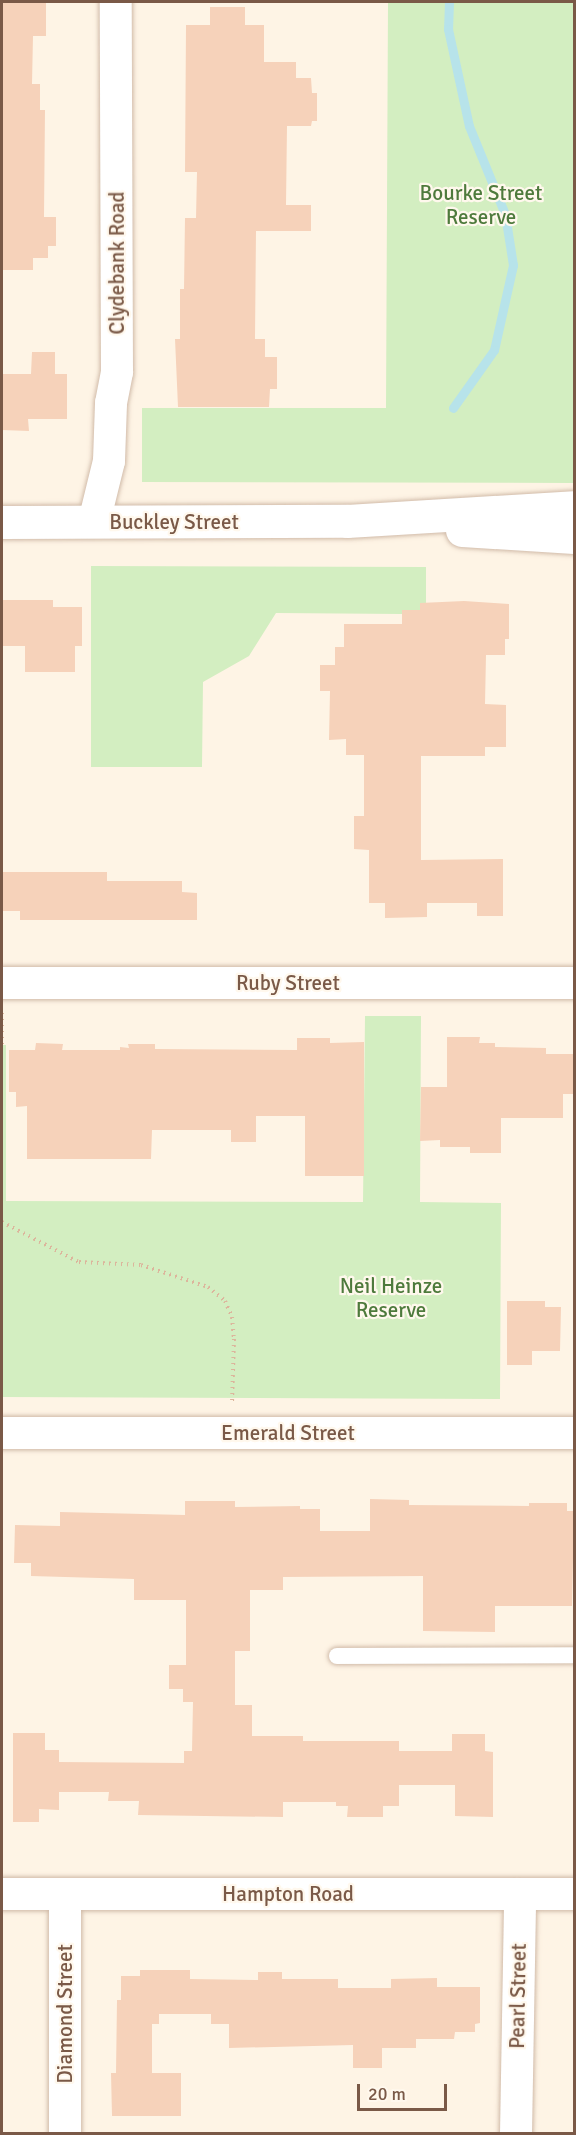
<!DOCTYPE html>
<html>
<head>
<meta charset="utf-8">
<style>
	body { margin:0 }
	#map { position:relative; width:576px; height:2135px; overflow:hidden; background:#fef4e5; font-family:Signika,sans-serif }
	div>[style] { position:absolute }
	.green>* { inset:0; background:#d3eec1 }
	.stream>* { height:9px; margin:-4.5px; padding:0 4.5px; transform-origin:4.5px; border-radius:4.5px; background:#b7e3ea }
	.building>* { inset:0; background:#f6d2ba }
	.path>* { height:4px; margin-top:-2px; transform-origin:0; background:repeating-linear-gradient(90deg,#dcb59c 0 1.5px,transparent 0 6px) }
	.roads { filter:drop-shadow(0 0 2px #d1bba9) drop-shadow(0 0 2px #d1bba9) }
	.service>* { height:16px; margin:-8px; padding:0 8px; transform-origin:8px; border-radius:8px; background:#fff }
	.minor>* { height:32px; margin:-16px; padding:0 16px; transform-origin:16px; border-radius:16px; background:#fff }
	.secondary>* { height:33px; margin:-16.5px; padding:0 16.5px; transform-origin:16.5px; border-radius:16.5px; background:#fff }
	span { translate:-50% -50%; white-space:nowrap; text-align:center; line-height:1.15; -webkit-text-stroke:4.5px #fff8ed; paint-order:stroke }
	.park-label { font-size:21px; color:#4e7a3c }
	.street-label { font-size:21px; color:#7a5947 }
	.frame { position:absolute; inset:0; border:3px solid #7a5947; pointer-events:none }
	.scale { position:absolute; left:357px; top:2084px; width:90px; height:27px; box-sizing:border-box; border:3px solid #7a5947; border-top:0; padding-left:8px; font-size:18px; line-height:21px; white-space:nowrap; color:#7a5947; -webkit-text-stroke:4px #fff8ed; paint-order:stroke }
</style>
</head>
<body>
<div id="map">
	<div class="green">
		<div style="clip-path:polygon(388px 2px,574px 2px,574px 483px,142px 482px,142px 408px,386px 408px)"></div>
		<div style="clip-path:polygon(91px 566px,426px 567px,426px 603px,420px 610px,402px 610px,402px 614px,276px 613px,249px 656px,203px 682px,202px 767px,91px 767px)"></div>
		<div style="clip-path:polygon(365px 1016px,421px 1016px,420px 1202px,501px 1203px,500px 1399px,2px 1397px,2px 1045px,6px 1045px,6px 1201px,363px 1202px)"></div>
	</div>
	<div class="stream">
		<div style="left:449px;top:2px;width:27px;rotate:92deg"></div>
		<div style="left:448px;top:29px;width:99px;rotate:77.8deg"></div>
		<div style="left:469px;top:126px;width:95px;rotate:67.8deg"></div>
		<div style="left:505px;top:214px;width:52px;rotate:81.1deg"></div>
		<div style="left:513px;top:265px;width:87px;rotate:102.6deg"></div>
		<div style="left:494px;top:350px;width:71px;rotate:125.3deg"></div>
	</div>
	<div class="building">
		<div style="clip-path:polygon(2px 2px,46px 2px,46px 36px,33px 36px,32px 84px,40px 84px,40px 110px,45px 110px,44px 217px,56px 217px,56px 246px,48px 246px,48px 258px,33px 258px,33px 270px,2px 270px)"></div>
		<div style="clip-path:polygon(210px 7px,245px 7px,245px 25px,264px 25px,264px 62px,296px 62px,296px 78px,311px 78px,312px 93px,317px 93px,317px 121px,312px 121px,311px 126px,287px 126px,286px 205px,311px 205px,311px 231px,256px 231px,255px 339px,265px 339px,265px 357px,277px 357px,277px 389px,270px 389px,269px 407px,178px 407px,175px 339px,180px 339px,180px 289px,184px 289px,185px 218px,196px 218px,197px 172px,185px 172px,186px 25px,210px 25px)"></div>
		<div style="clip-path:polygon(32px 352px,55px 352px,55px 374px,67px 374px,67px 419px,28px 419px,29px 431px,2px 430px,2px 374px,31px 374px)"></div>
		<div style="clip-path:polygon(2px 600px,53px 600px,53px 607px,82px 607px,82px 646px,75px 646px,75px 672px,25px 672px,25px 646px,2px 646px)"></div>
		<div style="clip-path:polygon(464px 601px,509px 604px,509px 639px,505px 639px,505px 655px,486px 655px,485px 704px,506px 705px,506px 747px,485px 747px,485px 756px,421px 756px,421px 860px,503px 859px,503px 916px,477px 916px,477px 903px,427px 903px,427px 917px,385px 918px,385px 903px,369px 903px,369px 850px,354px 849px,354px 816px,364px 816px,364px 755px,346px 755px,346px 739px,329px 740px,330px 691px,320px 691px,320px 665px,335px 665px,335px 647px,344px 647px,344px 624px,402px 624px,402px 610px,420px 610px,420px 603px)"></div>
		<div style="clip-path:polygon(2px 872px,107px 872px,107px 881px,182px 881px,182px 892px,197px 893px,197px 920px,20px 920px,20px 911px,2px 911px)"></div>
		<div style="clip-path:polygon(447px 1037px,480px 1037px,479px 1043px,495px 1043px,495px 1047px,546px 1048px,546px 1054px,574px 1054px,574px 1094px,563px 1094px,563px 1118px,501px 1118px,501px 1153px,470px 1153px,470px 1147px,440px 1147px,440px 1140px,420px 1141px,421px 1087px,447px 1087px)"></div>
		<div style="clip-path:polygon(297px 1038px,330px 1038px,330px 1043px,364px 1042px,364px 1176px,305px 1176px,305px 1116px,256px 1116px,256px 1142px,231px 1142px,231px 1130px,152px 1130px,151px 1159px,27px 1159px,27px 1106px,16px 1107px,16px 1092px,9px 1092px,9px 1050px,35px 1050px,36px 1043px,63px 1044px,62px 1050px,120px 1050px,120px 1047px,129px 1048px,128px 1044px,155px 1044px,155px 1049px,297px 1050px)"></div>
		<div style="clip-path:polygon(507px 1301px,545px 1301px,545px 1307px,561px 1307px,560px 1351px,532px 1351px,532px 1365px,507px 1365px)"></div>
		<div style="clip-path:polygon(370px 1499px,409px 1500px,409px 1505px,529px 1506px,529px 1503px,567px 1503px,567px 1511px,574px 1511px,572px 1606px,495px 1606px,495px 1632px,423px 1631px,423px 1576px,283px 1577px,283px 1590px,250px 1590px,250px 1651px,235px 1651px,235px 1705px,252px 1705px,252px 1736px,303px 1736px,303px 1741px,399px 1741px,399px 1751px,452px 1751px,452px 1734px,485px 1734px,485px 1751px,493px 1752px,493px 1817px,455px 1816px,455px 1785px,399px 1785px,399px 1806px,383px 1806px,383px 1817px,347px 1817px,348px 1806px,336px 1806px,336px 1802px,283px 1802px,283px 1817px,138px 1815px,139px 1801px,108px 1801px,109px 1792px,59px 1792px,59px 1810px,39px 1809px,39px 1822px,13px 1822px,13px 1733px,45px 1733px,45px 1750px,59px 1750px,59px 1762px,184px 1763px,184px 1751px,192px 1751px,193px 1702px,183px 1702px,183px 1689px,169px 1689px,169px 1665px,186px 1665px,186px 1600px,134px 1600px,134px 1579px,31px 1576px,31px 1563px,14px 1563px,15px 1525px,60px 1526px,60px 1512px,185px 1515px,185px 1501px,235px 1501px,235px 1507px,300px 1506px,300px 1509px,320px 1509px,320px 1531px,370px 1531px)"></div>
		<div style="clip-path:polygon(140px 1970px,190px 1970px,190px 1979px,258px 1980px,258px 1972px,282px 1972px,282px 1979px,338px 1979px,338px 1988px,391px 1988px,391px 1979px,437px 1978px,437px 1987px,480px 1987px,480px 2023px,475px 2024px,475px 2032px,455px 2032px,454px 2039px,416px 2039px,416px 2048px,382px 2048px,382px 2068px,353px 2068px,353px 2045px,229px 2048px,229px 2024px,211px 2024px,211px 2014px,159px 2014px,159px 2024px,152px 2024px,152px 2073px,181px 2073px,181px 2116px,112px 2116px,111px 2073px,116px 2073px,117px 2000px,121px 2000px,121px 1976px,140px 1976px)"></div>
	</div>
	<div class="path">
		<div style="left:2px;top:1044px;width:31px;rotate:-90deg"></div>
		<div style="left:2px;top:1222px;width:87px;rotate:27.5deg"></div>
		<div style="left:79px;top:1262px;width:62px;rotate:2.8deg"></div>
		<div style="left:141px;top:1265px;width:71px;rotate:18.2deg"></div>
		<div style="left:208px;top:1287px;width:22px;rotate:39deg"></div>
		<div style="left:225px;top:1301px;width:17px;rotate:66deg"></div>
		<div style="left:232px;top:1317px;width:22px;rotate:85deg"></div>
		<div style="left:234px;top:1339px;width:65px;rotate:91.8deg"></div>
	</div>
	<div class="roads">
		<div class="service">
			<div style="left:337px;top:1656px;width:237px;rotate:-0.2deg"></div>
		</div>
		<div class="minor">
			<div style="left:94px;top:522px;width:63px;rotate:-76.2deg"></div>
			<div style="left:109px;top:461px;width:58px;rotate:-88deg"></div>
			<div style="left:111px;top:403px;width:32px;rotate:-79deg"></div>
			<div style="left:117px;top:372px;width:370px;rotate:-90.2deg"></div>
			<div style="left:2px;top:983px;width:572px"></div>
			<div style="left:2px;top:1433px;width:572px"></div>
			<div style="left:2px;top:1894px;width:572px"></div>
			<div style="left:65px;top:2134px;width:240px;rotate:-90deg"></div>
			<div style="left:516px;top:2134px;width:240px;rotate:-89deg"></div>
		</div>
		<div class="secondary">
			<div style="left:2px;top:522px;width:345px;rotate:-0.2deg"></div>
			<div style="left:347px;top:521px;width:227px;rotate:-3.5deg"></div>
			<div style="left:462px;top:530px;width:112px;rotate:3.6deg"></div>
		</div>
	</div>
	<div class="park-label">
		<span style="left:481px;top:205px">Bourke Street<br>Reserve</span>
		<span style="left:391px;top:1298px">Neil Heinze<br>Reserve</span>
	</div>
	<div class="street-label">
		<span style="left:117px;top:263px;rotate:-90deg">Clydebank Road</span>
		<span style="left:174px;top:522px">Buckley Street</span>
		<span style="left:288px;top:983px">Ruby Street</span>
		<span style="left:288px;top:1433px">Emerald Street</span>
		<span style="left:288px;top:1894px">Hampton Road</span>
		<span style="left:518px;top:1996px;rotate:-89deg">Pearl Street</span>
		<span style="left:65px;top:2014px;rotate:-90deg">Diamond Street</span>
	</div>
	<div class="frame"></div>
	<div class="scale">20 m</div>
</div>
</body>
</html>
